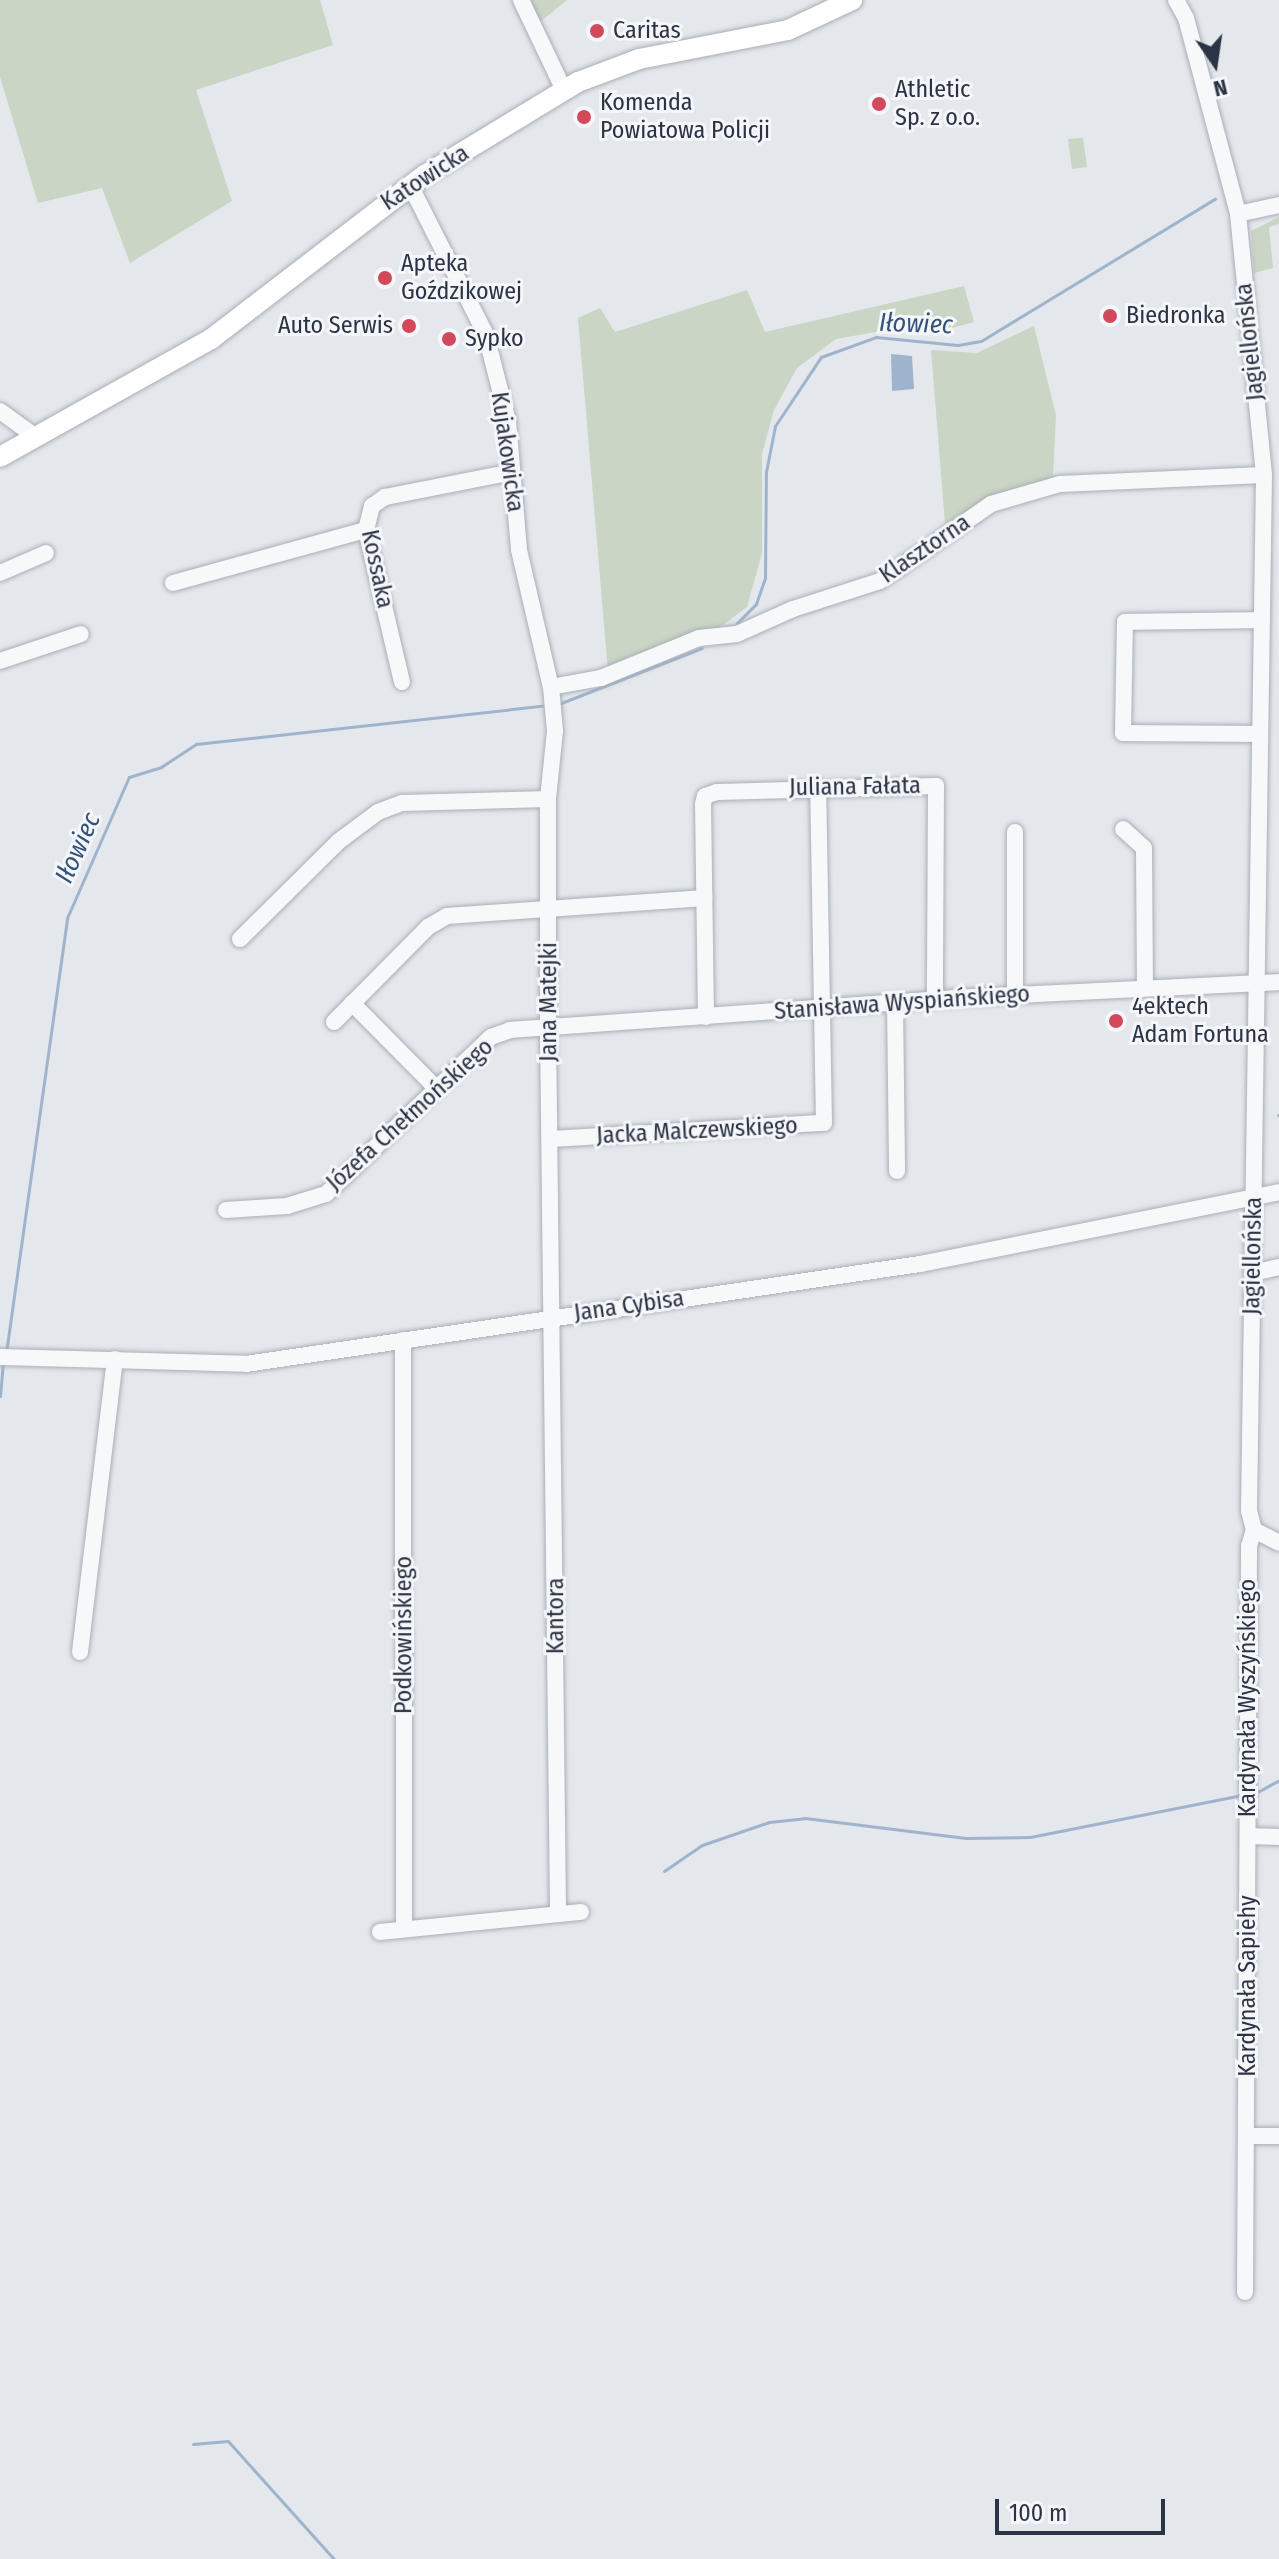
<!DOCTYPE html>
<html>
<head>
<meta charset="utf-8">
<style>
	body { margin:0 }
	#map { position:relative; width:1279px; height:2559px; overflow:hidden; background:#e4e7ec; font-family:"Fira Sans Condensed",sans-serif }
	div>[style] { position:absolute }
	.green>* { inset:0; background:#c9d6c5 }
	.water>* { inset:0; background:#9fb4cc }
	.stream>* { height:3px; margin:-1.5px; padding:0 1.5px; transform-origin:1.5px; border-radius:1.5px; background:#9fb4cc }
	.roads { filter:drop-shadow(0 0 2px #a9aeb7) drop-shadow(0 0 2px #a9aeb7) }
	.minor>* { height:16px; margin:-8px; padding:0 8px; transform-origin:8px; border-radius:8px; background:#f7f8fa }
	.major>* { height:20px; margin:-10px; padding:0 10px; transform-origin:10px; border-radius:10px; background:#fff }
	.dots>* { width:22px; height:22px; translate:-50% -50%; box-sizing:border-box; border:4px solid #f4f6f9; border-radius:50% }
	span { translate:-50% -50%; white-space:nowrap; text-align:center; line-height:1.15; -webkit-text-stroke:6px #f4f6f9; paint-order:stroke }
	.poi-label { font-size:24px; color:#2b3445 }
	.left { translate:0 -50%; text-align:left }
	.right { translate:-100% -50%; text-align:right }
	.street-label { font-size:24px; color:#2b3445 }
	.water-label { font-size:26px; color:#34527a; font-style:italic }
	.north { position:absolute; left:1175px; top:24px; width:80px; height:80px; -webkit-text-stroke:6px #f4f6f9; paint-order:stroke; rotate:167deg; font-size:22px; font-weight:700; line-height:32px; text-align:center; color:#2b3445 }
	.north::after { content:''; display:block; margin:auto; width:28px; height:36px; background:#2b3445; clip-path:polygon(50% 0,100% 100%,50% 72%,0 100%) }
	.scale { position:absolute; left:995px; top:2499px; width:170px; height:36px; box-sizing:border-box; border:4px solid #2b3445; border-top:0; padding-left:10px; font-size:24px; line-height:28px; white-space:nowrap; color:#2b3445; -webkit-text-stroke:6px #f4f6f9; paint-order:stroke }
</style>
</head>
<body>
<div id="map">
	<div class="green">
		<div style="clip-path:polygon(0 0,320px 0,333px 45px,196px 90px,232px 201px,130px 263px,102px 188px,38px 203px,0 77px)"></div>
		<div style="clip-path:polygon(526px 0,567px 0,534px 27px)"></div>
		<div style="clip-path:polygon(1083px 138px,1087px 167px,1072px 169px,1068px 139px)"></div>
		<div style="clip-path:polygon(1279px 217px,1279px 224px,1269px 227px,1273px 268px,1254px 273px,1251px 231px)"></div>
		<div style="clip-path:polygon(964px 286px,974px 322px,937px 332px,887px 330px,836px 339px,797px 368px,774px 410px,762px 454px,762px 553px,747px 607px,723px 625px,608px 672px,578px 318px,600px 308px,615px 332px,747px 290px,765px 332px)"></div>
		<div style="clip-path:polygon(1034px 326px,1056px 415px,1053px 477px,945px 523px,931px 350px,977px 353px)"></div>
	</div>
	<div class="water">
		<div style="clip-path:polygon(891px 354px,912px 356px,914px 389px,892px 391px)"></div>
	</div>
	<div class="stream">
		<div style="left:737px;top:623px;width:27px;rotate:-45deg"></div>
		<div style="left:756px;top:604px;width:28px;rotate:-71deg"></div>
		<div style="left:765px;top:578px;width:106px;rotate:-89.5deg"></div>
		<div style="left:766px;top:472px;width:47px;rotate:-78.9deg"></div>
		<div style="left:775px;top:426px;width:83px;rotate:-56.3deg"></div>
		<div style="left:821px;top:357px;width:59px;rotate:-20deg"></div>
		<div style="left:876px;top:337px;width:82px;rotate:5.6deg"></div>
		<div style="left:958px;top:345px;width:23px;rotate:-10deg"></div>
		<div style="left:981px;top:341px;width:274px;rotate:-31.3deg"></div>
		<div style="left:561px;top:703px;width:151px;rotate:-21.3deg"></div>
		<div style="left:1278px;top:1115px;width:1px"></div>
		<div style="left:6px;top:1353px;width:439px;rotate:-82deg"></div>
		<div style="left:67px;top:918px;width:154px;rotate:-66.3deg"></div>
		<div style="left:129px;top:777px;width:34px;rotate:-17deg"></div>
		<div style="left:161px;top:767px;width:42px;rotate:-33.3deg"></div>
		<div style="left:196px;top:744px;width:348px;rotate:-6.3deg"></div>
		<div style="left:0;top:1396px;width:32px;rotate:-85deg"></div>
		<div style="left:1254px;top:1794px;width:29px;rotate:-29deg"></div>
		<div style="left:664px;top:1871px;width:46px;rotate:-34.4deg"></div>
		<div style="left:702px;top:1845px;width:71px;rotate:-18.9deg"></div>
		<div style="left:769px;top:1822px;width:36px;rotate:-6deg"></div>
		<div style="left:805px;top:1818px;width:162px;rotate:7.1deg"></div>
		<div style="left:966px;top:1838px;width:64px;rotate:-0.9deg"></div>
		<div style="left:1030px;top:1837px;width:216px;rotate:-11.2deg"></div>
		<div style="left:193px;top:2444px;width:35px;rotate:-5deg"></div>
		<div style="left:228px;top:2441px;width:159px;rotate:48.1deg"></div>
	</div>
	<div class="roads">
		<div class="minor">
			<div style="left:521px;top:0;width:100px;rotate:64.5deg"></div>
			<div style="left:1176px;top:0;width:21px;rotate:61deg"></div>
			<div style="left:1186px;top:18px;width:203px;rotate:75.1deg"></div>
			<div style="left:1238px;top:214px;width:262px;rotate:84.3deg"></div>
			<div style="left:1264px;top:475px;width:1036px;rotate:90.83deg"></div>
			<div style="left:1249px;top:1511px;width:20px;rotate:75deg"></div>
			<div style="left:1254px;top:1530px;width:28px;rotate:27deg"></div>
			<div style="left:410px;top:185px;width:168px;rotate:63.1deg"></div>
			<div style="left:486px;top:335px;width:89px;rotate:75.7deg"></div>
			<div style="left:508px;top:421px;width:129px;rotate:85.1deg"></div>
			<div style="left:519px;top:550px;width:141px;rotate:76.9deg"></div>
			<div style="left:551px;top:687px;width:44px;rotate:84.8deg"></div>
			<div style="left:555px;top:731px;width:68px;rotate:95.9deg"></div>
			<div style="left:548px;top:799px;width:229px;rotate:90deg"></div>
			<div style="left:548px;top:1028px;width:886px;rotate:89.35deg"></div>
			<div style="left:1238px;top:214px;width:42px;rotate:-12.4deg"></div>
			<div style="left:0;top:411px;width:44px;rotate:35.8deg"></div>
			<div style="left:0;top:573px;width:50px;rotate:-23.5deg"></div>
			<div style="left:173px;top:583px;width:200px;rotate:-15.4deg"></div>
			<div style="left:0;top:661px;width:85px;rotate:-18.4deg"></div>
			<div style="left:402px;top:682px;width:156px;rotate:-103.3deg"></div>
			<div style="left:366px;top:530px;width:25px;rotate:-76deg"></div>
			<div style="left:372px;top:506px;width:16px;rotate:-35deg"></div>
			<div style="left:385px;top:497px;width:129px;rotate:-11.1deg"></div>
			<div style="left:551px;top:687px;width:51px;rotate:-10.2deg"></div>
			<div style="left:601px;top:678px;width:106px;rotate:-22.2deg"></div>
			<div style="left:699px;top:638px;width:38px;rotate:-6deg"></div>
			<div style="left:737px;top:634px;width:61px;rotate:-24.1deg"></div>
			<div style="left:793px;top:609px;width:91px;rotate:-17.8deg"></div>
			<div style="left:880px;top:581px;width:135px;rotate:-34.7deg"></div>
			<div style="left:991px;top:504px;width:72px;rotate:-16.2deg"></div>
			<div style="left:1060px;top:484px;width:204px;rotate:-2.5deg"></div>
			<div style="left:1260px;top:734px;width:137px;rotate:-179.6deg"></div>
			<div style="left:1123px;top:733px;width:111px;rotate:-89deg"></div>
			<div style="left:1125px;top:622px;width:137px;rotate:-0.8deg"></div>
			<div style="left:1123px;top:829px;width:28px;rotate:42deg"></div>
			<div style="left:1144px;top:848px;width:139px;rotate:89.6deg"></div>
			<div style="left:240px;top:939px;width:139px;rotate:-44.7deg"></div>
			<div style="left:339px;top:841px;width:49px;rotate:-36.6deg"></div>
			<div style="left:378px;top:812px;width:26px;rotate:-21deg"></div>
			<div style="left:402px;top:803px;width:146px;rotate:-1.6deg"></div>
			<div style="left:1015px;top:995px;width:163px;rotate:-90deg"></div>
			<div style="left:895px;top:1002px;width:169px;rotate:89.3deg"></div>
			<div style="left:352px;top:1003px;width:121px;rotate:45.3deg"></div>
			<div style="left:706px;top:1017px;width:213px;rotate:-90.8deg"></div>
			<div style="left:703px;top:804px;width:8px;rotate:-76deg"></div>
			<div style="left:705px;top:796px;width:13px;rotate:-18deg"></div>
			<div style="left:717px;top:792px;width:219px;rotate:-1.6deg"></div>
			<div style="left:936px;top:786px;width:213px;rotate:90.3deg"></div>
			<div style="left:334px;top:1022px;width:134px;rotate:-45.3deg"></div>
			<div style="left:428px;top:927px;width:22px;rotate:-30deg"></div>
			<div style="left:447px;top:916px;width:258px;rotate:-4deg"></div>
			<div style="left:551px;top:1139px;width:273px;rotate:-3.4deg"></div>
			<div style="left:824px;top:1123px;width:336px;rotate:-91deg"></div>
			<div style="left:226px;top:1210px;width:61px;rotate:-3.8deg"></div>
			<div style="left:287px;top:1206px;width:41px;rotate:-17.1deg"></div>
			<div style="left:326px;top:1194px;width:228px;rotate:-43.6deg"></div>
			<div style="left:491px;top:1037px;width:20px;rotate:-20deg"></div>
			<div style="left:510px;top:1030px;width:444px;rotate:-4.1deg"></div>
			<div style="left:953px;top:998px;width:326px;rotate:-2.8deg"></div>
			<div style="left:1253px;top:1273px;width:27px;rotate:-13deg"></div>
			<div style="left:403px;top:1340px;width:589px;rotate:89.9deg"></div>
			<div style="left:0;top:1357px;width:246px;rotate:1.6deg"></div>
			<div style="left:246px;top:1364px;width:681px;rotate:-8.44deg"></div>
			<div style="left:920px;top:1264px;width:366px;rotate:-11.3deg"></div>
			<div style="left:80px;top:1652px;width:295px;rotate:-83.2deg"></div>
			<div style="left:1248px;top:1836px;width:31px;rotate:2deg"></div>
			<div style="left:380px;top:1932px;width:202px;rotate:-5.7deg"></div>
			<div style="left:1248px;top:2136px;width:31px"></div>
			<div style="left:1245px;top:2292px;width:746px;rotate:-89.69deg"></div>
			<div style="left:1249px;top:1546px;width:17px;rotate:-73deg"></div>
		</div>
		<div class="major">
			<div style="left:0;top:457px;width:242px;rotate:-29.2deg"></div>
			<div style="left:211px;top:339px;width:270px;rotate:-37.5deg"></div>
			<div style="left:425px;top:175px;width:179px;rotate:-31.3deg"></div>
			<div style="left:578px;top:82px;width:65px;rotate:-20.7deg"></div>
			<div style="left:639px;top:59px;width:152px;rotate:-11deg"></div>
			<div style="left:788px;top:30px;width:71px;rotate:-25.1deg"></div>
		</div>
	</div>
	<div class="dots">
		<div style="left:597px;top:31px;background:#d1495b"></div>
		<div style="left:879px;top:104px;background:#d1495b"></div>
		<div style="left:584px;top:117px;background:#d1495b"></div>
		<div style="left:385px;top:278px;background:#d1495b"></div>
		<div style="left:1110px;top:316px;background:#d1495b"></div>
		<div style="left:409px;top:326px;background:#d1495b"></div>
		<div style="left:449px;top:339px;background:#d1495b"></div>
		<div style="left:1116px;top:1021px;background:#d1495b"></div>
	</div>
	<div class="poi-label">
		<span class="left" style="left:613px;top:31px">Caritas</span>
		<span class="left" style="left:895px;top:104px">Athletic<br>Sp. z o.o.</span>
		<span class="left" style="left:600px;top:117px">Komenda<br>Powiatowa Policji</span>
		<span class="left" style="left:401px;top:278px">Apteka<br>Goździkowej</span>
		<span class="left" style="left:1126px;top:316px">Biedronka</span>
		<span class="right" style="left:393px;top:326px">Auto Serwis</span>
		<span class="left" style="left:465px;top:339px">Sypko</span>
		<span class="left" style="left:1132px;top:1021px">4ektech<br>Adam Fortuna</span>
	</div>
	<div class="street-label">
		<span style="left:425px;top:178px;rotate:-33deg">Katowicka</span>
		<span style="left:1250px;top:342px;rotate:-96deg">Jagiellońska</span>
		<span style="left:507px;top:452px;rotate:82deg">Kujakowicka</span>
		<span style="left:925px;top:549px;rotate:-34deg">Klasztorna</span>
		<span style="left:377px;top:569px;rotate:78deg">Kossaka</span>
		<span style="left:855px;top:787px;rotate:-1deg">Juliana Fałata</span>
		<span style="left:549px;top:1002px;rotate:-90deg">Jana Matejki</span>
		<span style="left:902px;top:1003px;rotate:-4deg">Stanisława Wyspiańskiego</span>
		<span style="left:410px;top:1115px;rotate:-42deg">Józefa Chełmońskiego</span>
		<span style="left:697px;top:1131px;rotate:-3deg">Jacka Malczewskiego</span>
		<span style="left:1253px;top:1256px;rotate:-89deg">Jagiellońska</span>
		<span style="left:629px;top:1306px;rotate:-8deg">Jana Cybisa</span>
		<span style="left:556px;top:1616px;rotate:-90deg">Kantora</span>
		<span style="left:404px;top:1635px;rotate:-90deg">Podkowińskiego</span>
		<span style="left:1248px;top:1698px;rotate:-90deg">Kardynała Wyszyńskiego</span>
		<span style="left:1248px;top:1986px;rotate:-90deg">Kardynała Sapiehy</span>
	</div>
	<div class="water-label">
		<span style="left:916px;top:324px;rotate:2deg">Iłowiec</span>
		<span style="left:78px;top:848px;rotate:-66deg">Iłowiec</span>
	</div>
	<div class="north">N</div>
	<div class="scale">100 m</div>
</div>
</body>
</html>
